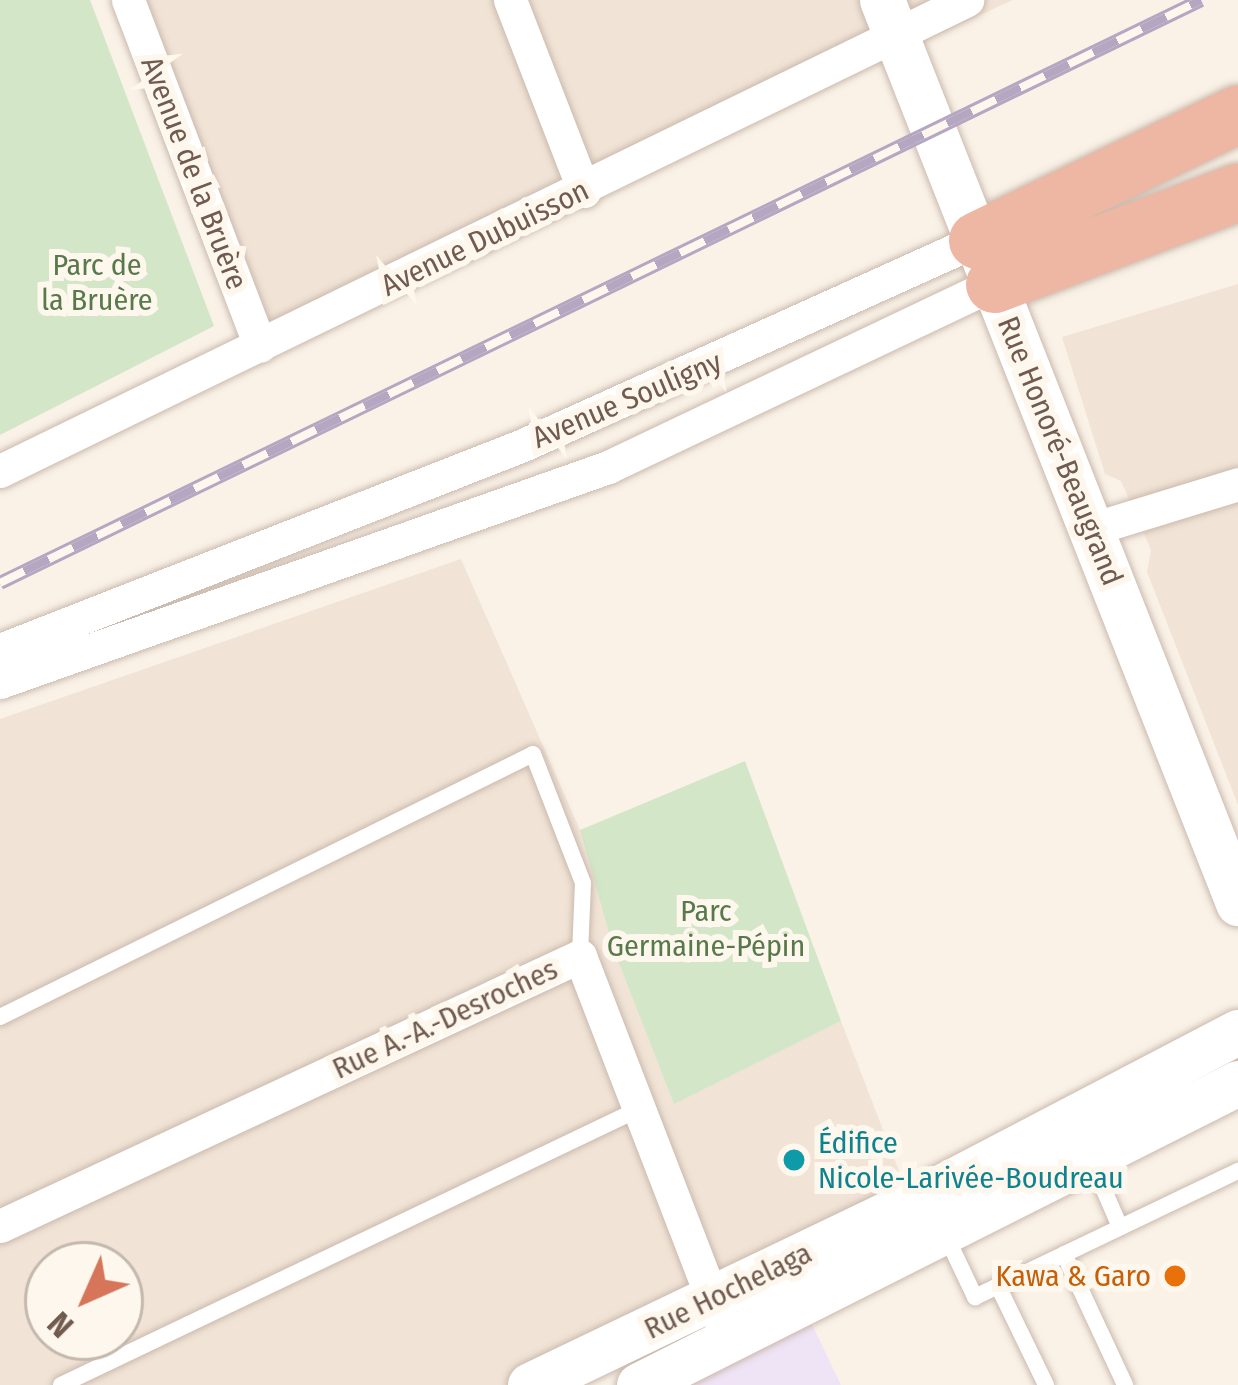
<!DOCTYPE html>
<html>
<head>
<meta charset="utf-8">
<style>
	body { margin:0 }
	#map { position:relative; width:1238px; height:1385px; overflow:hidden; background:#faf2e7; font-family:"Fira Sans Condensed",sans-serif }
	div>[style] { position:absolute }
	.residential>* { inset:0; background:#f1e4d6 }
	.education>* { inset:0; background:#efe3f6 }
	.green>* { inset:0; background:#d3e6c7 }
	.roads { filter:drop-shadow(0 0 3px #cbbaae) drop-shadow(0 0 3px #cbbaae) }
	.lane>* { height:16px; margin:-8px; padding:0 8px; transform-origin:8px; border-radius:8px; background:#fff }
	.street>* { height:33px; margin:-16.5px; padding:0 16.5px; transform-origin:16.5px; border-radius:16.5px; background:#fff }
	.secondary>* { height:45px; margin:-22.5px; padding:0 22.5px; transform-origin:22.5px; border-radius:22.5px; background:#fff }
	.highway>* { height:57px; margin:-28.5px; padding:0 28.5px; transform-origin:28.5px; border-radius:28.5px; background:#edb7a4 }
	.rail>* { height:14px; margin-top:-7px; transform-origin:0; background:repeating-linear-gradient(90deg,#fdf7ed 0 27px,#b5a6c2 0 54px); box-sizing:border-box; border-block:3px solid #b5a6c2 }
	.dots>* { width:33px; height:33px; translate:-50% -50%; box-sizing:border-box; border:6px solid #fdf7ed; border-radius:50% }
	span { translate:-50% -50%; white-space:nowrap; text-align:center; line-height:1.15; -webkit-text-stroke:12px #fdf7ed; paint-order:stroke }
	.street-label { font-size:30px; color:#715a4e }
	.park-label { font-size:30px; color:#587a4a }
	.culture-label { font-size:30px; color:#0d838f }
	.left { translate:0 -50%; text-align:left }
	.food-label { font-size:30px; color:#c56008 }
	.right { translate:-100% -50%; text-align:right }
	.north { position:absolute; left:24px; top:1241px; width:120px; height:120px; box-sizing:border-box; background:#fdf7ed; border:3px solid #c5b8ad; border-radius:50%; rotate:225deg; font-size:33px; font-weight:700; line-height:48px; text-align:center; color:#715a4e }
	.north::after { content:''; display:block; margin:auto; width:42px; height:54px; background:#d67559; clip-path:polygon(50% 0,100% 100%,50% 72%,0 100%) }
</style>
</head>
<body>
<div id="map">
	<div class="residential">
		<div style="clip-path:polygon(128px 0,1013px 0,260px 346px)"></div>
		<div style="clip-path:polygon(1238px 284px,1238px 805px,1147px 572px,1151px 550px,1121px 481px,1105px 474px,1062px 337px)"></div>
		<div style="clip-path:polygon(evenodd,461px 559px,580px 830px,613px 948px,674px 1103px,841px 1021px,911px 1202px,530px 1385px,0 1385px,0 719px,461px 559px,48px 1265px,120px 1265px,120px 1337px,48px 1337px,48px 1265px)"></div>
	</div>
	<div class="education">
		<div style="clip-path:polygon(810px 1320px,841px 1385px,671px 1385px)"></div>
	</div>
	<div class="green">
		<div style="clip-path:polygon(0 0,90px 0,214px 326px,0 435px)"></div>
		<div style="clip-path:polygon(745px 761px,841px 1021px,674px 1104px,613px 948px,580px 830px)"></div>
	</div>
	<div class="roads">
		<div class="lane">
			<div style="left:0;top:1017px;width:594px;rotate:-26.26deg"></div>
			<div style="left:533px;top:754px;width:138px;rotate:68.8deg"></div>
			<div style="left:583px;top:883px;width:73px;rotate:92.4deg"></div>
			<div style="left:1091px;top:1160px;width:73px;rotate:66.6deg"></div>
			<div style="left:946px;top:1236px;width:68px;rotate:64.6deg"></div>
			<div style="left:975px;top:1297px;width:292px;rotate:-25.6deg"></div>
			<div style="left:1064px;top:1254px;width:145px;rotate:65deg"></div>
			<div style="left:998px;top:1286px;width:110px;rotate:64.1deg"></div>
			<div style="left:61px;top:1385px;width:641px;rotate:-25.52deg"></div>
		</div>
		<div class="street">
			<div style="left:128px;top:0;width:370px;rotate:69.1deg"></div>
			<div style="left:510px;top:0;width:205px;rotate:68.8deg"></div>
			<div style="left:0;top:471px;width:1076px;rotate:-25.97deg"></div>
			<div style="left:1092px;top:529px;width:153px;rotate:-17.1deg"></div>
			<div style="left:0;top:650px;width:562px;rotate:-21.4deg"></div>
			<div style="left:523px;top:445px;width:498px;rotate:-24.3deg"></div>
			<div style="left:0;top:682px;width:645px;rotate:-19.47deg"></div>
			<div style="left:608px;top:467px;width:427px;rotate:-25.4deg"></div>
			<div style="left:0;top:1226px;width:640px;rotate:-24.96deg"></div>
			<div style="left:580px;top:956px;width:388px;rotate:68.9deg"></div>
		</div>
		<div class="secondary">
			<div style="left:882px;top:0;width:971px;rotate:68.48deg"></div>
			<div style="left:530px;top:1385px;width:439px;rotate:-25.6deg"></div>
			<div style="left:926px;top:1195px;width:352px;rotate:-27.6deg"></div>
			<div style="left:639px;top:1385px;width:671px;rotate:-26.76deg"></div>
		</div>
		<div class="highway">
			<div style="left:977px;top:240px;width:290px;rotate:-25.8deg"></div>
			<div style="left:994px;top:284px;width:261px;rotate:-20.7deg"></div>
		</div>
	</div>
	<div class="rail">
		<div style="left:0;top:583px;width:1335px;rotate:-25.89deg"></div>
	</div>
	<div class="dots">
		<div style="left:794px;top:1160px;background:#0f9aa8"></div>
		<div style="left:1175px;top:1276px;background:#e8710a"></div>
	</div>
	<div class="street-label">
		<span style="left:194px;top:173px;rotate:69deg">Avenue de la Bruère</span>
		<span style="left:485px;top:238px;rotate:-26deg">Avenue Dubuisson</span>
		<span style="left:627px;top:400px;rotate:-23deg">Avenue Souligny</span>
		<span style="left:1060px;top:451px;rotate:68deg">Rue Honoré-Beaugrand</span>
		<span style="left:445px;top:1019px;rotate:-25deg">Rue A.-A.-Desroches</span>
		<span style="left:728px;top:1291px;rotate:-26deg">Rue Hochelaga</span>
	</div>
	<div class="park-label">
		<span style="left:97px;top:282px">Parc de<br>la Bruère</span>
		<span style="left:706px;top:928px">Parc<br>Germaine-Pépin</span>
	</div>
	<div class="culture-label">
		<span class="left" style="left:818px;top:1160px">Édifice<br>Nicole-Larivée-Boudreau</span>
	</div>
	<div class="food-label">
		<span class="right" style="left:1151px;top:1276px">Kawa &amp; Garo</span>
	</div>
	<div class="north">N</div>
</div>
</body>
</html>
